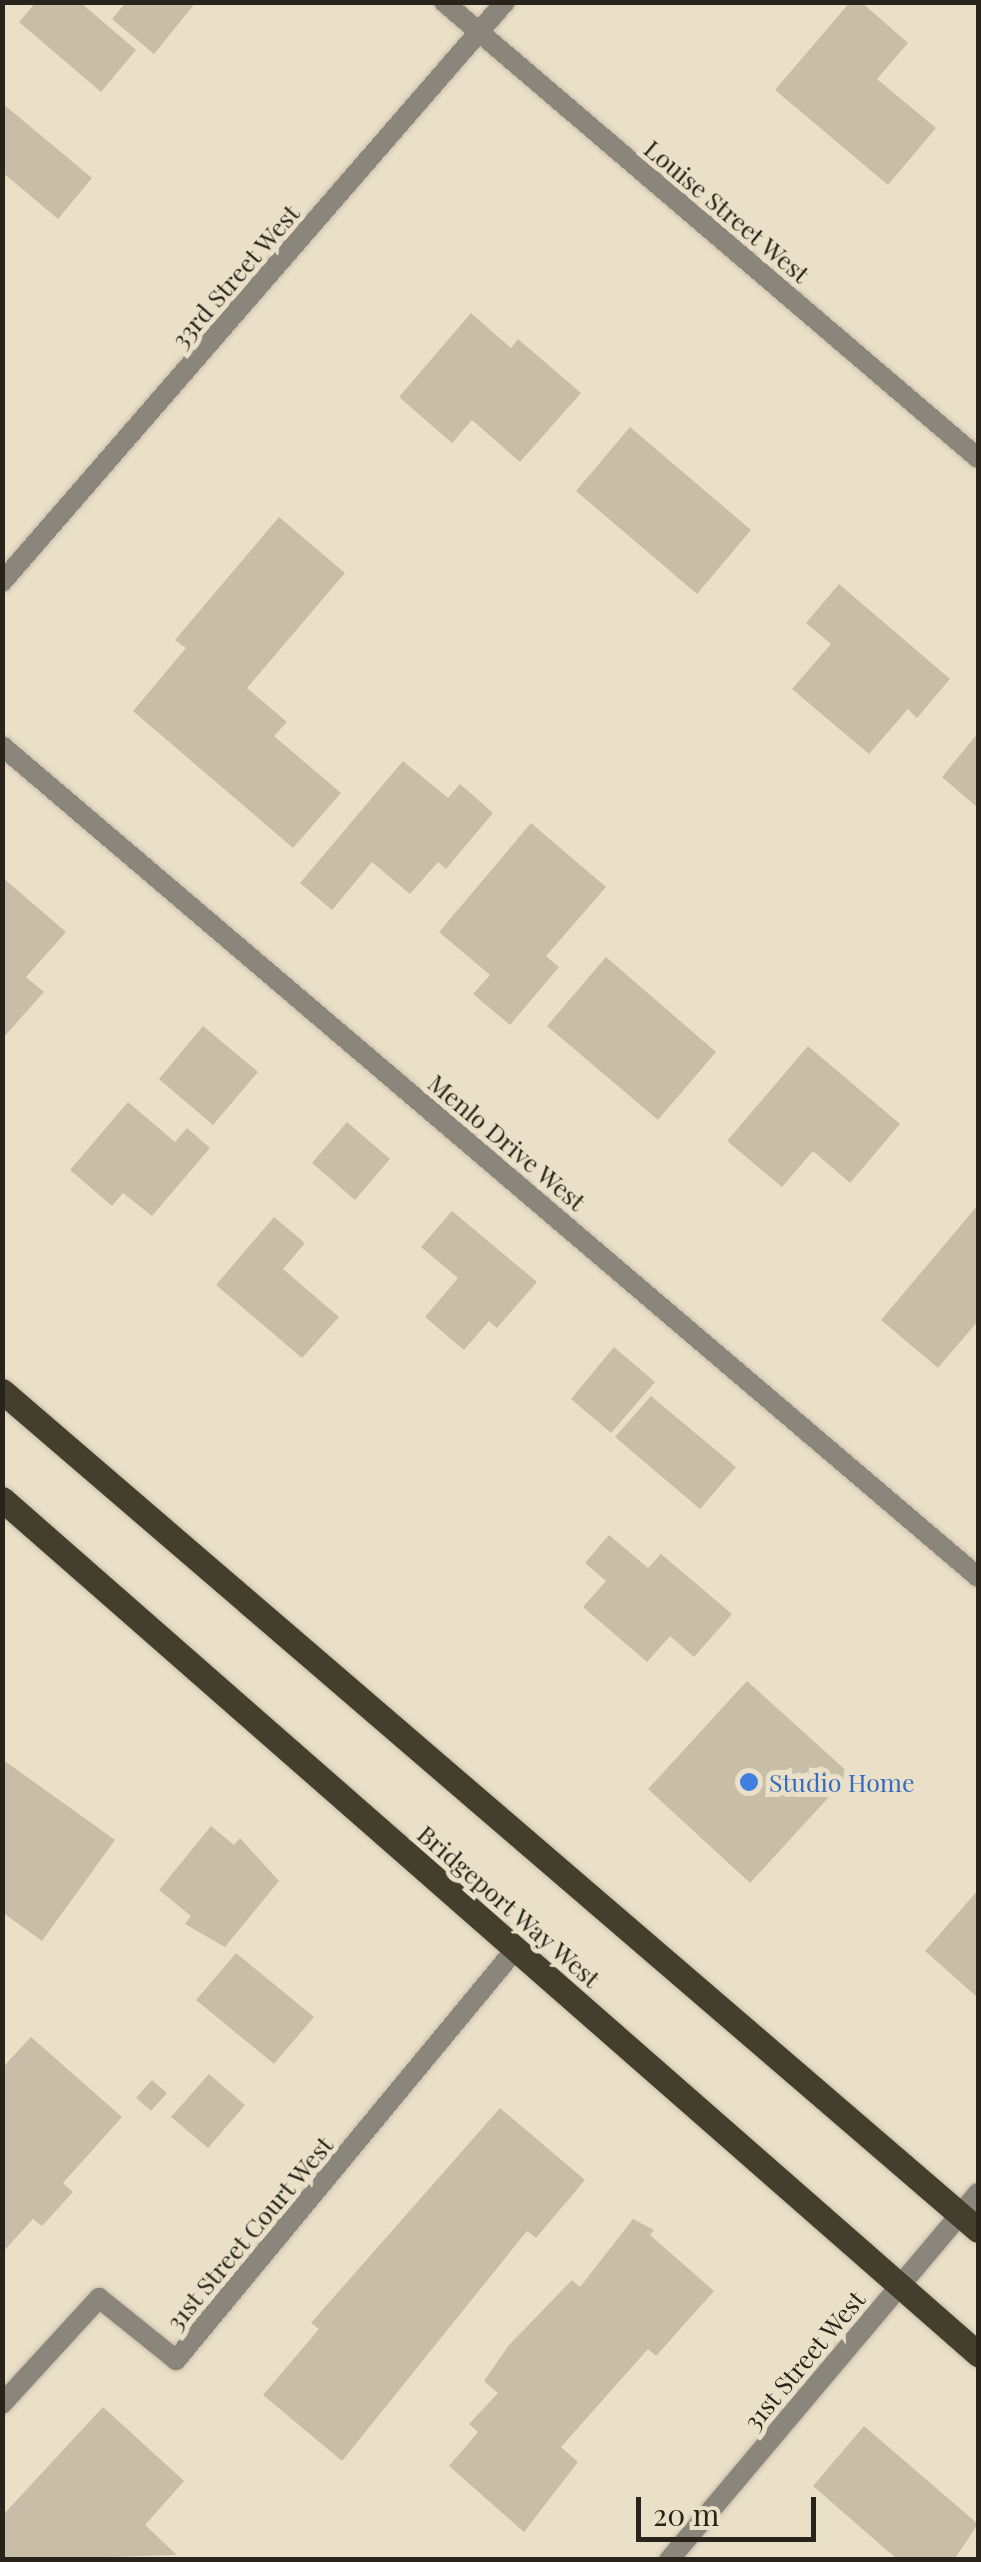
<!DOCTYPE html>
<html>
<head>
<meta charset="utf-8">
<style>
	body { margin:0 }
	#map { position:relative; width:981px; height:2562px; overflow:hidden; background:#eae0c8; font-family:"Playfair Display",serif }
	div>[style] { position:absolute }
	.building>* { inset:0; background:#c8bea7 }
	.roads { filter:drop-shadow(0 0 2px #c7bea9) drop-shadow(0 0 2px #c7bea9) }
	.street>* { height:20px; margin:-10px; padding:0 10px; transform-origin:10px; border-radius:10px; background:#8a867c }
	.primary>* { height:25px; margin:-12.5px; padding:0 12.5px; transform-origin:12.5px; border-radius:12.5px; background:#443e2d }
	.dots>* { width:28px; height:28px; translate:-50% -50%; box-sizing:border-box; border:5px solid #eae0c8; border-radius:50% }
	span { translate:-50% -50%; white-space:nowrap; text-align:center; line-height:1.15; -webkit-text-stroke:10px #eae0c8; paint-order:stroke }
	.street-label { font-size:25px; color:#28241b }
	.shop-label { font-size:25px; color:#366cbe }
	.left { translate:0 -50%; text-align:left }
	.frame { position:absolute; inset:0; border:5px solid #28241b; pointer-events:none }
	.scale { position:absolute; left:636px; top:2497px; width:180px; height:45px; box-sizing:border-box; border:5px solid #28241b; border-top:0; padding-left:12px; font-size:30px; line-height:35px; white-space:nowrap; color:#28241b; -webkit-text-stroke:8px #eae0c8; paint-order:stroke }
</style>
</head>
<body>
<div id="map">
	<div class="building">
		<div style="clip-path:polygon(36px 2px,80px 2px,136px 50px,101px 92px,19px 22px)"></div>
		<div style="clip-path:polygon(126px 2px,196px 2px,154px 54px,112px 19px)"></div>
		<div style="clip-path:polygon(850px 2px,861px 2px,908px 43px,877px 79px,936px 128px,888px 185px,775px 90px)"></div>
		<div style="clip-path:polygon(2px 103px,92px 178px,58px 219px,2px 172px)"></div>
		<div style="clip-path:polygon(471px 313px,511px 348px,518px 339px,581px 393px,520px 462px,472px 420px,452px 443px,399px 397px)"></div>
		<div style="clip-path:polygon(630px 427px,751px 530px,697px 594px,576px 491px)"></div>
		<div style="clip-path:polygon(279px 517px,345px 573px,247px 688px,287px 722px,274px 736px,341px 793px,293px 848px,133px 711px,186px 648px,175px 640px)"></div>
		<div style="clip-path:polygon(839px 584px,950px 679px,917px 718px,908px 709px,869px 754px,792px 689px,831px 644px,806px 623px)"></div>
		<div style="clip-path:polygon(978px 733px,978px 808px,942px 777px)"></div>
		<div style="clip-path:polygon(403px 761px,448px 798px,460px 784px,493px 813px,446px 869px,438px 862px,410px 894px,372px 862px,332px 910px,300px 883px)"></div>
		<div style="clip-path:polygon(531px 823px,606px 887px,546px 956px,559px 967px,510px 1025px,473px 994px,490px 975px,439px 932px)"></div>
		<div style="clip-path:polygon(2px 877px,66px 932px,26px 977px,44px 992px,2px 1039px)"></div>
		<div style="clip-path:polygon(606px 957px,716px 1052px,658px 1120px,547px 1026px)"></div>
		<div style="clip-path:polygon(203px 1026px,258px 1072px,213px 1125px,159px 1079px)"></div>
		<div style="clip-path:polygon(808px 1046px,900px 1124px,850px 1183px,813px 1151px,782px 1187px,727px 1141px)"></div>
		<div style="clip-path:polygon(128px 1102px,175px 1142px,187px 1128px,210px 1148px,152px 1216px,123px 1193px,112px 1206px,70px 1170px)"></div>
		<div style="clip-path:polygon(347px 1122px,390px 1159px,355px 1200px,312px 1163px)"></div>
		<div style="clip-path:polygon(978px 1205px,978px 1321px,938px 1368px,881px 1320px)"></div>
		<div style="clip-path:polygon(452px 1211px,537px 1282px,497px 1328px,489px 1321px,464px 1350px,425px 1317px,458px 1278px,421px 1247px)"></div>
		<div style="clip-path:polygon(274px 1217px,305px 1243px,283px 1269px,339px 1317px,302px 1358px,216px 1285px)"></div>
		<div style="clip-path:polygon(614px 1347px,655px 1382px,611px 1433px,571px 1399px)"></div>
		<div style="clip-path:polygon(651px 1396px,736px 1467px,700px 1509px,615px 1437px)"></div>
		<div style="clip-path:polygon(609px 1535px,648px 1568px,661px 1554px,732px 1614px,694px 1657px,670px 1636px,647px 1662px,583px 1607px,606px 1581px,585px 1563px)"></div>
		<div style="clip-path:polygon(747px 1681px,850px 1774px,750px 1883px,648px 1789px)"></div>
		<div style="clip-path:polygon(2px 1759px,115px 1840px,42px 1941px,2px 1912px)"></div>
		<div style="clip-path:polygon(211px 1826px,234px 1845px,240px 1838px,279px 1881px,225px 1947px,185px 1924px,191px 1916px,159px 1890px)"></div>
		<div style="clip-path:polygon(978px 1890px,978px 1998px,925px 1951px)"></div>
		<div style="clip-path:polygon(236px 1953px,314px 2017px,274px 2064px,196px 2000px)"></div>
		<div style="clip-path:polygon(31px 2037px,122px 2117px,63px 2183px,73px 2192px,42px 2226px,33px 2219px,2px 2253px,2px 2068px)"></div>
		<div style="clip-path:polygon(209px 2074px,245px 2105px,208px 2148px,171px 2117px)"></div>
		<div style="clip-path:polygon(152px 2080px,167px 2093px,151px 2111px,136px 2098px)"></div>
		<div style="clip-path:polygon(500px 2108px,585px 2180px,536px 2238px,527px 2231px,342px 2461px,263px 2395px,319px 2329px,311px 2323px)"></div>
		<div style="clip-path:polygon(633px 2219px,654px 2230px,650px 2235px,714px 2291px,656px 2356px,648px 2349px,561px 2447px,578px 2462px,524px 2532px,449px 2466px,478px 2432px,469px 2424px,498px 2393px,484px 2381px,509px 2345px,572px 2280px,580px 2287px)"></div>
		<div style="clip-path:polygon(103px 2407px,184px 2481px,145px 2525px,177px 2555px,2px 2560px,2px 2516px)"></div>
		<div style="clip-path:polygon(864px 2426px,978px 2524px,954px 2560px,898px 2560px,813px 2486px)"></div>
	</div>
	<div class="roads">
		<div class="street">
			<div style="left:444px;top:2px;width:702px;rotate:40.5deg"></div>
			<div style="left:2px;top:582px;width:768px;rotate:-49.07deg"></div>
			<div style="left:2px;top:746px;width:1282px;rotate:40.41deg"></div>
			<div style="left:2px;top:2404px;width:144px;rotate:-47.5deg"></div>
			<div style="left:99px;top:2298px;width:99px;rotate:38.8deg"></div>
			<div style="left:176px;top:2360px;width:531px;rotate:-50.43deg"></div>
			<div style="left:669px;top:2560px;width:480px;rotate:-49.9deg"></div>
		</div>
		<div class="primary">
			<div style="left:2px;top:1391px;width:1287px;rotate:40.68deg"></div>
			<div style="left:2px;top:1499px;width:1298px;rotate:41.22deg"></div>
		</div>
	</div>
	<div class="dots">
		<div style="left:749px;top:1782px;background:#3f7fe0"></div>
	</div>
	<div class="street-label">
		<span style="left:727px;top:211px;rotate:40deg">Louise Street West</span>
		<span style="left:235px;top:276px;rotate:-49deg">33rd Street West</span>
		<span style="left:507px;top:1142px;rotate:40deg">Menlo Drive West</span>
		<span style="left:509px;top:1906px;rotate:41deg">Bridgeport Way West</span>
		<span style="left:249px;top:2233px;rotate:-50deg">31st Street Court West</span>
		<span style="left:804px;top:2360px;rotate:-50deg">31st Street West</span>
	</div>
	<div class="shop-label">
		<span class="left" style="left:769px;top:1782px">Studio Home</span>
	</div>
	<div class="frame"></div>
	<div class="scale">20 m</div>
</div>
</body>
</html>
